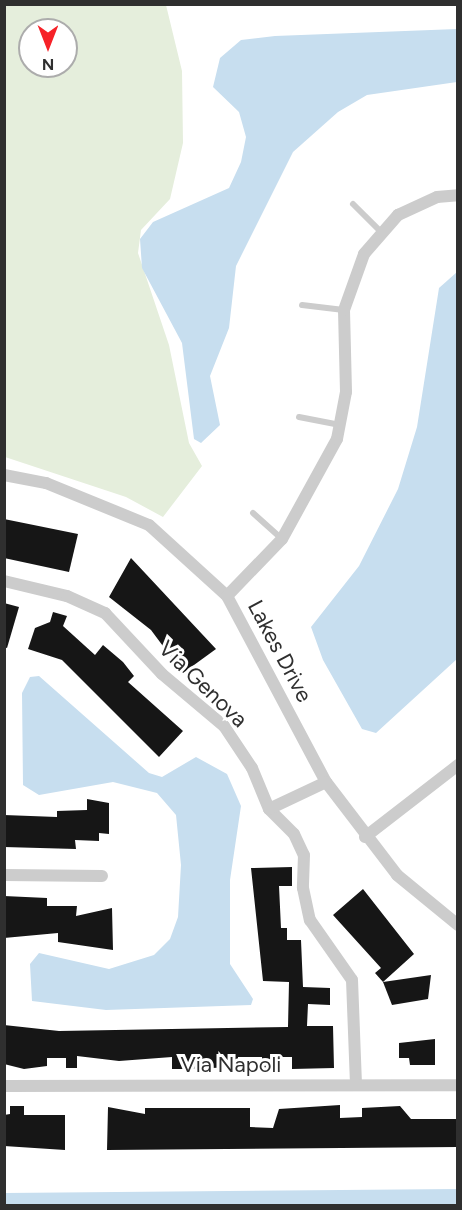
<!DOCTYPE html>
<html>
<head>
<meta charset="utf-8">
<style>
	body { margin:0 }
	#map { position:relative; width:462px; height:1210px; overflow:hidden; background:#fff; font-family:Figtree,sans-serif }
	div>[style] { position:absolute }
	.green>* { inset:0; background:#e5eedc }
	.water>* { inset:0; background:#c7deef }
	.building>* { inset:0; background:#161616 }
	.lane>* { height:6px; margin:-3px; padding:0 3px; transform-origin:3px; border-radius:3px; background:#ccc }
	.street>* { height:12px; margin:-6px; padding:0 6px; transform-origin:6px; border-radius:6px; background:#ccc }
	span { translate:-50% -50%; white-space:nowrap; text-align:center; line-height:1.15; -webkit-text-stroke:6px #fff; paint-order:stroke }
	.street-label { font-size:22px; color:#2f2f2f }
	.frame { position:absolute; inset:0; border:6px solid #2f2f2f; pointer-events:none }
	.north { position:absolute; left:18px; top:18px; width:60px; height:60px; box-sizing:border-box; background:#fff; border:2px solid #acacac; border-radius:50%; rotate:180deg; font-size:16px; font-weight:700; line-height:24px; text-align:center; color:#2f2f2f }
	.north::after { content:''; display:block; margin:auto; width:21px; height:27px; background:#f62228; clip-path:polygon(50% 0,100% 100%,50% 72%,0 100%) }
</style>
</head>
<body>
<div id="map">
	<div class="green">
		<div style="clip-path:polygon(evenodd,4px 5px,166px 5px,182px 71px,183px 143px,170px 199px,141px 230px,138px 253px,169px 345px,189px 443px,202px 466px,163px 517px,126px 497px,5px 457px,4px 5px,30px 30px,66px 30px,66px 66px,30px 66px,30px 30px)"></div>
	</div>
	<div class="water">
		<div style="clip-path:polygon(457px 29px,457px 82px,367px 95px,338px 112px,293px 152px,236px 266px,229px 328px,210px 376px,220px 425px,201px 443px,194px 439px,182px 343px,142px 268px,140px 239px,153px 222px,229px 188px,241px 162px,246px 137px,239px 112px,213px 87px,220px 58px,241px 40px,275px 36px)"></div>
		<div style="clip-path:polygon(457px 272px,457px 659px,376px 733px,362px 729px,323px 660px,311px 627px,359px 566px,398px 489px,417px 427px,439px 288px)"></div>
		<div style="clip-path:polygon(39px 676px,149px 773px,162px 777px,196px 757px,227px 774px,241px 806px,230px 880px,230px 964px,253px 999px,251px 1005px,106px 1010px,32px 1001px,30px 964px,39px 953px,109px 969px,154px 955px,170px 939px,178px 917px,181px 865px,176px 815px,157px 793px,113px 782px,39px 795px,23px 785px,22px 693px,30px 677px)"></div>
		<div style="clip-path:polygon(457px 1189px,457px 1206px,4px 1205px,5px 1193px)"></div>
	</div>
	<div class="building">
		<div style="clip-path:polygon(4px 519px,78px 534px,69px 572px,4px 558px)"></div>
		<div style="clip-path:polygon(131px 558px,216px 649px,183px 673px,151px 630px,109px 597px)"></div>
		<div style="clip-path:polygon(4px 603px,19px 607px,7px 648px,4px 647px)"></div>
		<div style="clip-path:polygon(53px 612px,67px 616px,63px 626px,95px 655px,103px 645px,123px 662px,134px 676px,128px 682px,183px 731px,159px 757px,62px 660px,28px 649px,35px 628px,50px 622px)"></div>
		<div style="clip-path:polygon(87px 799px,109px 803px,109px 834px,99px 833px,99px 841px,75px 840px,76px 849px,4px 847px,4px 815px,57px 817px,57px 811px,87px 810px)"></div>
		<div style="clip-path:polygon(292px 867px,292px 886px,279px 886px,281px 928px,287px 928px,287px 940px,301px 940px,303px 987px,330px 988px,330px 1005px,308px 1004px,307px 1026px,333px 1026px,334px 1068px,292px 1069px,292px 1057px,273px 1057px,273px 1068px,262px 1068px,262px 1057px,238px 1057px,238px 1067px,184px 1069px,172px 1069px,172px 1057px,119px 1061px,77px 1056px,77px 1068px,66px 1068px,66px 1058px,47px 1058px,47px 1066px,24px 1069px,4px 1064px,4px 1025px,59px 1031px,288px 1027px,289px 982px,263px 981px,251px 868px)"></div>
		<div style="clip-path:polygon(363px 889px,414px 954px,383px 982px,375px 973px,381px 968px,333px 915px)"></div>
		<div style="clip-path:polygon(4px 896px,47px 898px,47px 906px,77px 906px,76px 916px,112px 908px,113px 950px,58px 942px,58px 933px,4px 938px)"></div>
		<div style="clip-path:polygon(431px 975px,428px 999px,392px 1005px,383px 982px)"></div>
		<div style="clip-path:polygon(435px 1039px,435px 1065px,410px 1065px,409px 1058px,399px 1058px,399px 1043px)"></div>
		<div style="clip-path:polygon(340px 1105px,340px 1118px,362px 1117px,362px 1108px,400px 1106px,411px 1119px,458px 1119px,458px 1147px,107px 1150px,108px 1107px,145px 1114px,145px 1108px,250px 1108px,250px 1127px,273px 1128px,279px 1109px)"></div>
		<div style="clip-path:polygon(10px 1106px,24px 1106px,24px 1115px,65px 1115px,65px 1150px,4px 1146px,4px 1115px,10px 1114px)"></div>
	</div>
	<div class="lane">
		<div style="left:353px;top:204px;width:41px;rotate:45deg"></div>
		<div style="left:302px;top:305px;width:42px;rotate:6.8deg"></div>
		<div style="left:299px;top:417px;width:42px;rotate:11deg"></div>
		<div style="left:253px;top:513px;width:39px;rotate:42deg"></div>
	</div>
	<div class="street">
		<div style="left:4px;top:475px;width:43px;rotate:10.8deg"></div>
		<div style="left:46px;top:483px;width:111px;rotate:22.2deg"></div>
		<div style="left:149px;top:525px;width:105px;rotate:42.3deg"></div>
		<div style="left:227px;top:596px;width:211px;rotate:62deg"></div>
		<div style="left:326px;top:782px;width:117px;rotate:52.6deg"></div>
		<div style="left:397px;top:875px;width:79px;rotate:39.3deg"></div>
		<div style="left:4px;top:581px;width:65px;rotate:13.4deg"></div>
		<div style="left:67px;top:596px;width:42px;rotate:24.1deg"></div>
		<div style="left:105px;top:613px;width:83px;rotate:46.9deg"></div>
		<div style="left:162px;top:674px;width:81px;rotate:40deg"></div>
		<div style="left:224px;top:726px;width:50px;rotate:56.3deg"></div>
		<div style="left:252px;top:768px;width:44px;rotate:67.5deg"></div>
		<div style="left:269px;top:809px;width:35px;rotate:45deg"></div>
		<div style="left:294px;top:834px;width:23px;rotate:65deg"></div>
		<div style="left:304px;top:855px;width:33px;rotate:92deg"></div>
		<div style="left:303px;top:888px;width:33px;rotate:78deg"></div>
		<div style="left:310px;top:920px;width:73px;rotate:55deg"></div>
		<div style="left:352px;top:980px;width:105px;rotate:87.8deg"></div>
		<div style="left:227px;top:596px;width:79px;rotate:-46deg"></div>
		<div style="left:282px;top:539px;width:114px;rotate:-61.2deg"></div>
		<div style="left:337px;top:439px;width:48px;rotate:-79.2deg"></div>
		<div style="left:346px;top:392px;width:82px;rotate:-91.4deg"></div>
		<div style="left:344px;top:310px;width:59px;rotate:-70.3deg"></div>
		<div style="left:364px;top:254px;width:52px;rotate:-48.9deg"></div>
		<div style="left:398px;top:215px;width:43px;rotate:-24.8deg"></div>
		<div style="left:437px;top:197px;width:21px;rotate:-5deg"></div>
		<div style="left:269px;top:809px;width:63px;rotate:-25.3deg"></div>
		<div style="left:365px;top:837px;width:118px;rotate:-37.7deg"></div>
		<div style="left:4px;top:875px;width:98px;rotate:0.6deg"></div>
		<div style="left:4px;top:1086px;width:454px;rotate:-0.1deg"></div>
	</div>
	<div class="street-label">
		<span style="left:280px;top:651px;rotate:62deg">Lakes Drive</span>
		<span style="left:203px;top:684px;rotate:44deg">Via Genova</span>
		<span style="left:231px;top:1065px">Via Napoli</span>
	</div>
	<div class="frame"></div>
	<div class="north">N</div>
</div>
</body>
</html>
